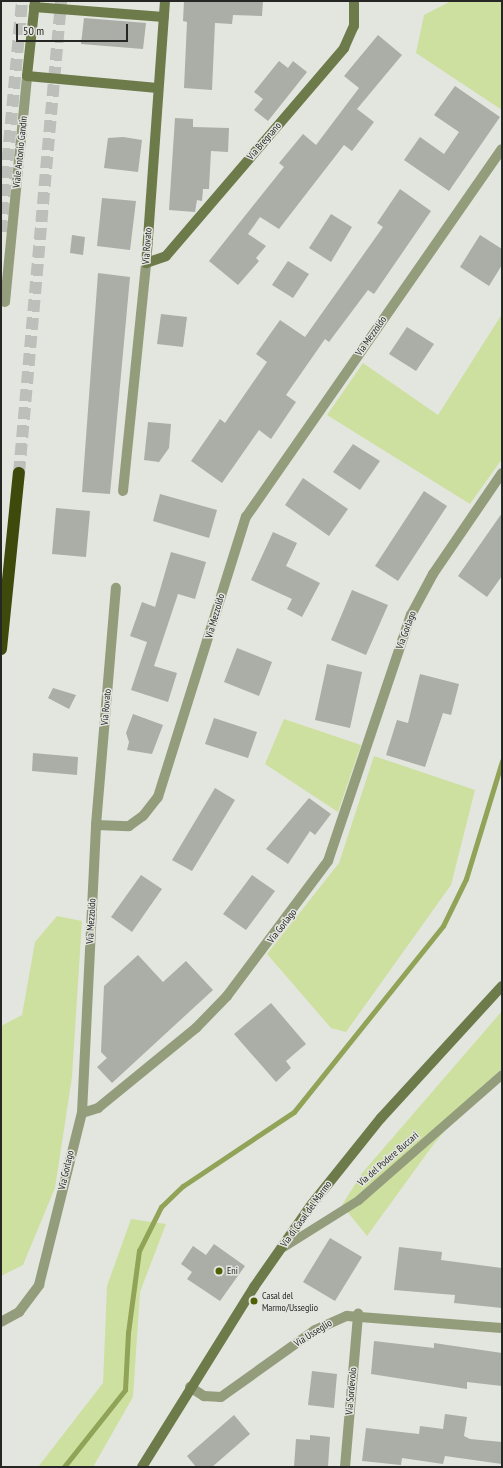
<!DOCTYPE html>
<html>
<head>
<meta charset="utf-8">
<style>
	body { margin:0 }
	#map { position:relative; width:503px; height:1468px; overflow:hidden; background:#e3e5df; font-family:"PT Sans Narrow",sans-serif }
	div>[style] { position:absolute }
	.green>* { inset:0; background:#cee0a0 }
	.stream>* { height:4.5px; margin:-2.25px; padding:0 2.25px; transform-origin:2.25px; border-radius:2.25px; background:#90a357 }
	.building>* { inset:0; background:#abada7 }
	.highway-tunnel>* { height:12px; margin-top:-6px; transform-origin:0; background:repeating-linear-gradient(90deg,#bdbfba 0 12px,transparent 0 18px) }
	.lane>* { height:9px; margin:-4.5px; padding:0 4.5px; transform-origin:4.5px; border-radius:4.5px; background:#939d7c }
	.street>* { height:10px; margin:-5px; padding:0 5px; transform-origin:5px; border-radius:5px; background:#939d7c }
	.secondary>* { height:10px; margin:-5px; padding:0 5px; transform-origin:5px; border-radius:5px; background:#6d7a49 }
	.highway>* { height:12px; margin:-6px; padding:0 6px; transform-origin:6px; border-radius:6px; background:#3d4a0c }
	.dots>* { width:11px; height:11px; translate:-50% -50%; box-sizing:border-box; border:2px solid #e3e5df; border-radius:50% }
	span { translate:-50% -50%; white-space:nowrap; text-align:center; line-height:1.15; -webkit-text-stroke:3px #e3e5df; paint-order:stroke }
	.street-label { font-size:10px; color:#262725 }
	.poi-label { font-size:10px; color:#262725 }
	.left { translate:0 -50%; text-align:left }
	.frame { position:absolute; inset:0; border:2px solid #262725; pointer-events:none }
	.scale { position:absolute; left:16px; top:24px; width:112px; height:18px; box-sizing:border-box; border:2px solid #262725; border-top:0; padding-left:5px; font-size:12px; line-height:14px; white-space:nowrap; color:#262725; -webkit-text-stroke:3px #e3e5df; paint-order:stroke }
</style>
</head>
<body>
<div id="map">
	<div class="green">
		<div style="clip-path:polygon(451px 1px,502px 1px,502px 110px,416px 53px,424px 15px)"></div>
		<div style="clip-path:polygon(502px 314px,502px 459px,470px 504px,327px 415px,363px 363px,438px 415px)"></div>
		<div style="clip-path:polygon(284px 719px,361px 745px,338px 812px,265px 764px)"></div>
		<div style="clip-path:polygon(374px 756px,475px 790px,451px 885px,346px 1032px,331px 1028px,267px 954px,339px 863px)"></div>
		<div style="clip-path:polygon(57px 916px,82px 921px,72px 1077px,55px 1188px,23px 1265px,1px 1276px,1px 1026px,22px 1015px,35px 942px)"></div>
		<div style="clip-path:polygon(502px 1011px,502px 1069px,481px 1087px,433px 1145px,367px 1236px,342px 1205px,363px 1172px)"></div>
		<div style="clip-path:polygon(131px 1219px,166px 1224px,140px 1292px,133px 1397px,93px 1467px,38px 1467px,103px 1383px,107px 1286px)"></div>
	</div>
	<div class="stream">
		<div style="left:64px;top:1467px;width:98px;rotate:-51.6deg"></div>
		<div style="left:125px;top:1390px;width:57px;rotate:-87deg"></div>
		<div style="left:128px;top:1333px;width:83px;rotate:-82.4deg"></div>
		<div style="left:139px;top:1251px;width:49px;rotate:-63.4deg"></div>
		<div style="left:161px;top:1207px;width:30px;rotate:-44deg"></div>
		<div style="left:183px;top:1186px;width:133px;rotate:-33.7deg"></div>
		<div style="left:294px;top:1112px;width:238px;rotate:-51.3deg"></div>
		<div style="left:443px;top:926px;width:52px;rotate:-63.9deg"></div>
		<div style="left:466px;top:879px;width:123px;rotate:-73deg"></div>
	</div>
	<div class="building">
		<div style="clip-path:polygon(184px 1px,263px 1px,262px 16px,233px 15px,232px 24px,215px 23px,212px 90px,184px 88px,187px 22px,183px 21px)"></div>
		<div style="clip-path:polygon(84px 18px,146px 23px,143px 49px,81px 44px)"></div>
		<div style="clip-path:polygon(378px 35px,402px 55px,357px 109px,374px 122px,352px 151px,344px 145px,279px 229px,260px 217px,248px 234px,266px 246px,256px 258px,259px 261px,238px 285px,209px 261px,284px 167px,279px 163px,303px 134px,316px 145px,359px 88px,344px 76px)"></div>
		<div style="clip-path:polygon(279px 61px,288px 68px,293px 61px,307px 72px,268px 121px,254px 110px,263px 99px,254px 92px)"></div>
		<div style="clip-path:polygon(455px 86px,500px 117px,449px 191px,404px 160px,420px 137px,444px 154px,459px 132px,434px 115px)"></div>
		<div style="clip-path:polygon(175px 118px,193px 119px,193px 127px,229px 128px,228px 152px,211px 151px,209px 189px,203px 189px,202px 201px,197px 200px,195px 212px,169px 210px)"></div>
		<div style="clip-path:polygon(123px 137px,142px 140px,138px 172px,104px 168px,108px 138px)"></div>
		<div style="clip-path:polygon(400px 189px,431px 211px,374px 294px,368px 290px,329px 342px,325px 339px,286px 395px,296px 402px,271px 439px,259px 430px,222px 483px,191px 461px,220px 419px,225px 423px,267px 362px,256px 354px,280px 320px,305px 337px,383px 227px,377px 223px)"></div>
		<div style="clip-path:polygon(102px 198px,136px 201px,130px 250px,97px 246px)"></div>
		<div style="clip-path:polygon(331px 214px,352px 227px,331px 262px,309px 248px)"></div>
		<div style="clip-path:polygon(72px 235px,85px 237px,83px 255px,70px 253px)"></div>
		<div style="clip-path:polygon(480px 235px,502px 249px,502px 265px,489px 286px,460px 267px)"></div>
		<div style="clip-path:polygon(288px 261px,309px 274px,293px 298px,272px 285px)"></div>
		<div style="clip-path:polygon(98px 273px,130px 277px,110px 494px,82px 492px)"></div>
		<div style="clip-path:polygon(161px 314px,187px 317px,183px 347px,157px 344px)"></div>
		<div style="clip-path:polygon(407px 327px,434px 344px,416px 371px,389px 354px)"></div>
		<div style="clip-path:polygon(148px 422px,171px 424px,169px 448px,159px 462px,144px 460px)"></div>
		<div style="clip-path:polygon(353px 444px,380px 461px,360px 490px,333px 472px)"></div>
		<div style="clip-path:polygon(303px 478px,348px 509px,329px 536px,285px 505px)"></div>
		<div style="clip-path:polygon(424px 491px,447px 506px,398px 581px,375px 566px)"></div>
		<div style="clip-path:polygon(160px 494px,217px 510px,209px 538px,153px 521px)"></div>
		<div style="clip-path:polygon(56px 508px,90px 511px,86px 557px,52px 554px)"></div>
		<div style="clip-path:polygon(502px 513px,502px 576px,487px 597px,458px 576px)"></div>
		<div style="clip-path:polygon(273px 532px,297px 543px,286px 566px,320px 583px,302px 617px,287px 609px,292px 599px,251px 580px)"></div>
		<div style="clip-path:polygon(171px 552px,206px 562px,195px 599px,178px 594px,154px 666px,177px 673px,168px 702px,131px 690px,147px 642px,130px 636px,142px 602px,155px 607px)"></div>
		<div style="clip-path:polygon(352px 590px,388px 605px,366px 655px,331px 640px)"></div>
		<div style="clip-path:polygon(237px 648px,272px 662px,259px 696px,224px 682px)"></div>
		<div style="clip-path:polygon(327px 664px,362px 672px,350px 728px,315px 720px)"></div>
		<div style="clip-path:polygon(420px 674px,459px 684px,451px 715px,443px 713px,425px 767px,386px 755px,397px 720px,408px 723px)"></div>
		<div style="clip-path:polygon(53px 688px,76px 695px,69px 709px,48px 698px)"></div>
		<div style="clip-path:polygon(133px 714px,163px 725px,152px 754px,127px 750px,129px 742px,126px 733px)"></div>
		<div style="clip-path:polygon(214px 718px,257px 732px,248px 758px,205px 744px)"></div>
		<div style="clip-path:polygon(33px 753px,78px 757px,77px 775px,32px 771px)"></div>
		<div style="clip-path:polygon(215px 788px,235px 800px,192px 871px,172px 860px)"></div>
		<div style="clip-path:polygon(309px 798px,331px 814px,315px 835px,310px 831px,288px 864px,266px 849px)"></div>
		<div style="clip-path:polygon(141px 875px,162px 889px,132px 932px,111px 917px)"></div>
		<div style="clip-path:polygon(252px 875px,275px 891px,246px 930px,223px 914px)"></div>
		<div style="clip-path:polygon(138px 955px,163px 982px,186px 961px,213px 990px,112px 1083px,97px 1067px,107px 1058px,101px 1052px,104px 986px)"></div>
		<div style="clip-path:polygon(271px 1003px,306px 1044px,286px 1061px,291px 1068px,276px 1082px,234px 1034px)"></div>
		<div style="clip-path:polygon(330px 1238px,362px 1257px,335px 1301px,303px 1282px)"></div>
		<div style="clip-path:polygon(214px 1244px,245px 1266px,220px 1301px,187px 1279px,192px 1272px,181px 1264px,193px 1246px,206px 1255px)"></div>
		<div style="clip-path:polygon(399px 1247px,442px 1252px,441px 1260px,502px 1268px,502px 1308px,454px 1303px,455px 1295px,394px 1290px)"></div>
		<div style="clip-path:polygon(374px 1341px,434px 1348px,434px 1343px,502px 1353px,502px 1386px,467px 1382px,467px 1389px,371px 1374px)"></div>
		<div style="clip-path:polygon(312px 1371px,337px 1374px,334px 1408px,308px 1405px)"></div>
		<div style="clip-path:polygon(445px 1414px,467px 1417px,464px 1436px,470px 1439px,502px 1442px,502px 1464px,445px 1456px,443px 1464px,402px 1458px,401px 1465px,362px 1461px,366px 1428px,419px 1434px,420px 1426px,443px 1429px)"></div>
		<div style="clip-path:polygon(234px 1415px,250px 1434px,212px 1467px,196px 1467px,187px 1456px)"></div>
		<div style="clip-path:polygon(310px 1435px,330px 1437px,328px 1467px,294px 1467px,296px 1439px,310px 1440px)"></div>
	</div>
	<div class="highway-tunnel">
		<div style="left:1px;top:232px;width:232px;rotate:-84.8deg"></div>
		<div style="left:19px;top:473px;width:474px;rotate:-84.9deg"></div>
	</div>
	<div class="lane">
		<div style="left:283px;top:1247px;width:89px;rotate:-32.1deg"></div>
		<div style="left:358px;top:1200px;width:191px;rotate:-41.2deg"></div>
	</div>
	<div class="street">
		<div style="left:5px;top:302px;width:227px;rotate:-84.4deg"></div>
		<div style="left:123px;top:491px;width:229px;rotate:-84.2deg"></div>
		<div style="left:96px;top:825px;width:238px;rotate:-85.2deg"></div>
		<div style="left:82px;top:1113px;width:288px;rotate:-87.2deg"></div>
		<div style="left:96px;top:825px;width:33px;rotate:2deg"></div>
		<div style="left:129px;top:826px;width:17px;rotate:-36deg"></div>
		<div style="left:143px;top:816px;width:24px;rotate:-52deg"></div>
		<div style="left:158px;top:797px;width:294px;rotate:-72.6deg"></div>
		<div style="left:246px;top:517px;width:448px;rotate:-55.2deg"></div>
		<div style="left:1px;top:1322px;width:21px;rotate:-29deg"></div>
		<div style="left:19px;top:1312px;width:34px;rotate:-53deg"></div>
		<div style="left:39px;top:1285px;width:177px;rotate:-76deg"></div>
		<div style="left:82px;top:1113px;width:17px;rotate:-17deg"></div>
		<div style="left:98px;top:1108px;width:127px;rotate:-39.2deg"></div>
		<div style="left:196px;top:1028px;width:45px;rotate:-45.9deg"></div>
		<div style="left:227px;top:996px;width:169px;rotate:-53.2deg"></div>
		<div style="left:328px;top:861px;width:260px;rotate:-71.4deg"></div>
		<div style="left:411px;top:615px;width:47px;rotate:-61.8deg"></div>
		<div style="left:433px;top:574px;width:122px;rotate:-55.7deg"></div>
		<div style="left:190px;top:1387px;width:17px;rotate:33deg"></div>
		<div style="left:204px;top:1396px;width:17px;rotate:3deg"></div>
		<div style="left:221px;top:1397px;width:115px;rotate:-35.5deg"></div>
		<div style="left:315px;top:1330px;width:35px;rotate:-24deg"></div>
		<div style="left:347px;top:1316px;width:155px;rotate:4.4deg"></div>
		<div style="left:345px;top:1467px;width:154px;rotate:-85.1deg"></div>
	</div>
	<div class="secondary">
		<div style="left:35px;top:1px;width:75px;rotate:96.1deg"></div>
		<div style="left:27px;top:76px;width:131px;rotate:5.3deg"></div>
		<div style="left:165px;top:1px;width:263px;rotate:94.1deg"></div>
		<div style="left:146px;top:263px;width:21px;rotate:-19deg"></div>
		<div style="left:166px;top:256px;width:274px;rotate:-49.4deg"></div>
		<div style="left:344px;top:48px;width:24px;rotate:-66deg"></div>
		<div style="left:354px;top:26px;width:25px;rotate:-90deg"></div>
		<div style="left:34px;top:7px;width:130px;rotate:4.4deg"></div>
		<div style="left:142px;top:1467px;width:212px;rotate:-58.1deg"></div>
		<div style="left:254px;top:1287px;width:101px;rotate:-55.1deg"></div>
		<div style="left:312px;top:1204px;width:110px;rotate:-51.3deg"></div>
		<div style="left:381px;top:1118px;width:179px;rotate:-47.5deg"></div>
	</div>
	<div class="highway">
		<div style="left:1px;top:649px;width:177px;rotate:-84.2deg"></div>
	</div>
	<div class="dots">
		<div style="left:219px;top:1271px;background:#4f6004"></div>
		<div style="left:254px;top:1301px;background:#4f6004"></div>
	</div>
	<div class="street-label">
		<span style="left:264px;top:141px;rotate:-49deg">Via Bregnano</span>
		<span style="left:20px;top:152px;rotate:-84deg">Viale Antonio Gandin</span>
		<span style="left:147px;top:246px;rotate:-86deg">Via Rovato</span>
		<span style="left:371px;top:336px;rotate:-55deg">Via Mezzoldo</span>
		<span style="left:215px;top:616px;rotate:-74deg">Via Mezzoldo</span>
		<span style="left:406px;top:630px;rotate:-70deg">Via Gorlago</span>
		<span style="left:106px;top:707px;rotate:-85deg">Via Rovato</span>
		<span style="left:91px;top:921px;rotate:-87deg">Via Mezzoldo</span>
		<span style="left:282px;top:926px;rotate:-52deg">Via Gorlago</span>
		<span style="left:388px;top:1159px;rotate:-41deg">Via del Podere Buccari</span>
		<span style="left:66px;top:1170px;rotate:-77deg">Via Gorlago</span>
		<span style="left:306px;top:1214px;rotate:-54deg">Via di Casal del Marmo</span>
		<span style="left:313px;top:1333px;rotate:-32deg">Via Usseglio</span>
		<span style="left:351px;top:1391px;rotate:-85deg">Via Sordevolo</span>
	</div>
	<div class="poi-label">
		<span class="left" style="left:227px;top:1271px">Eni</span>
		<span class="left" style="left:262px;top:1301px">Casal del<br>Marmo/Usseglio</span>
	</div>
	<div class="frame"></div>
	<div class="scale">50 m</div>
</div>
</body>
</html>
